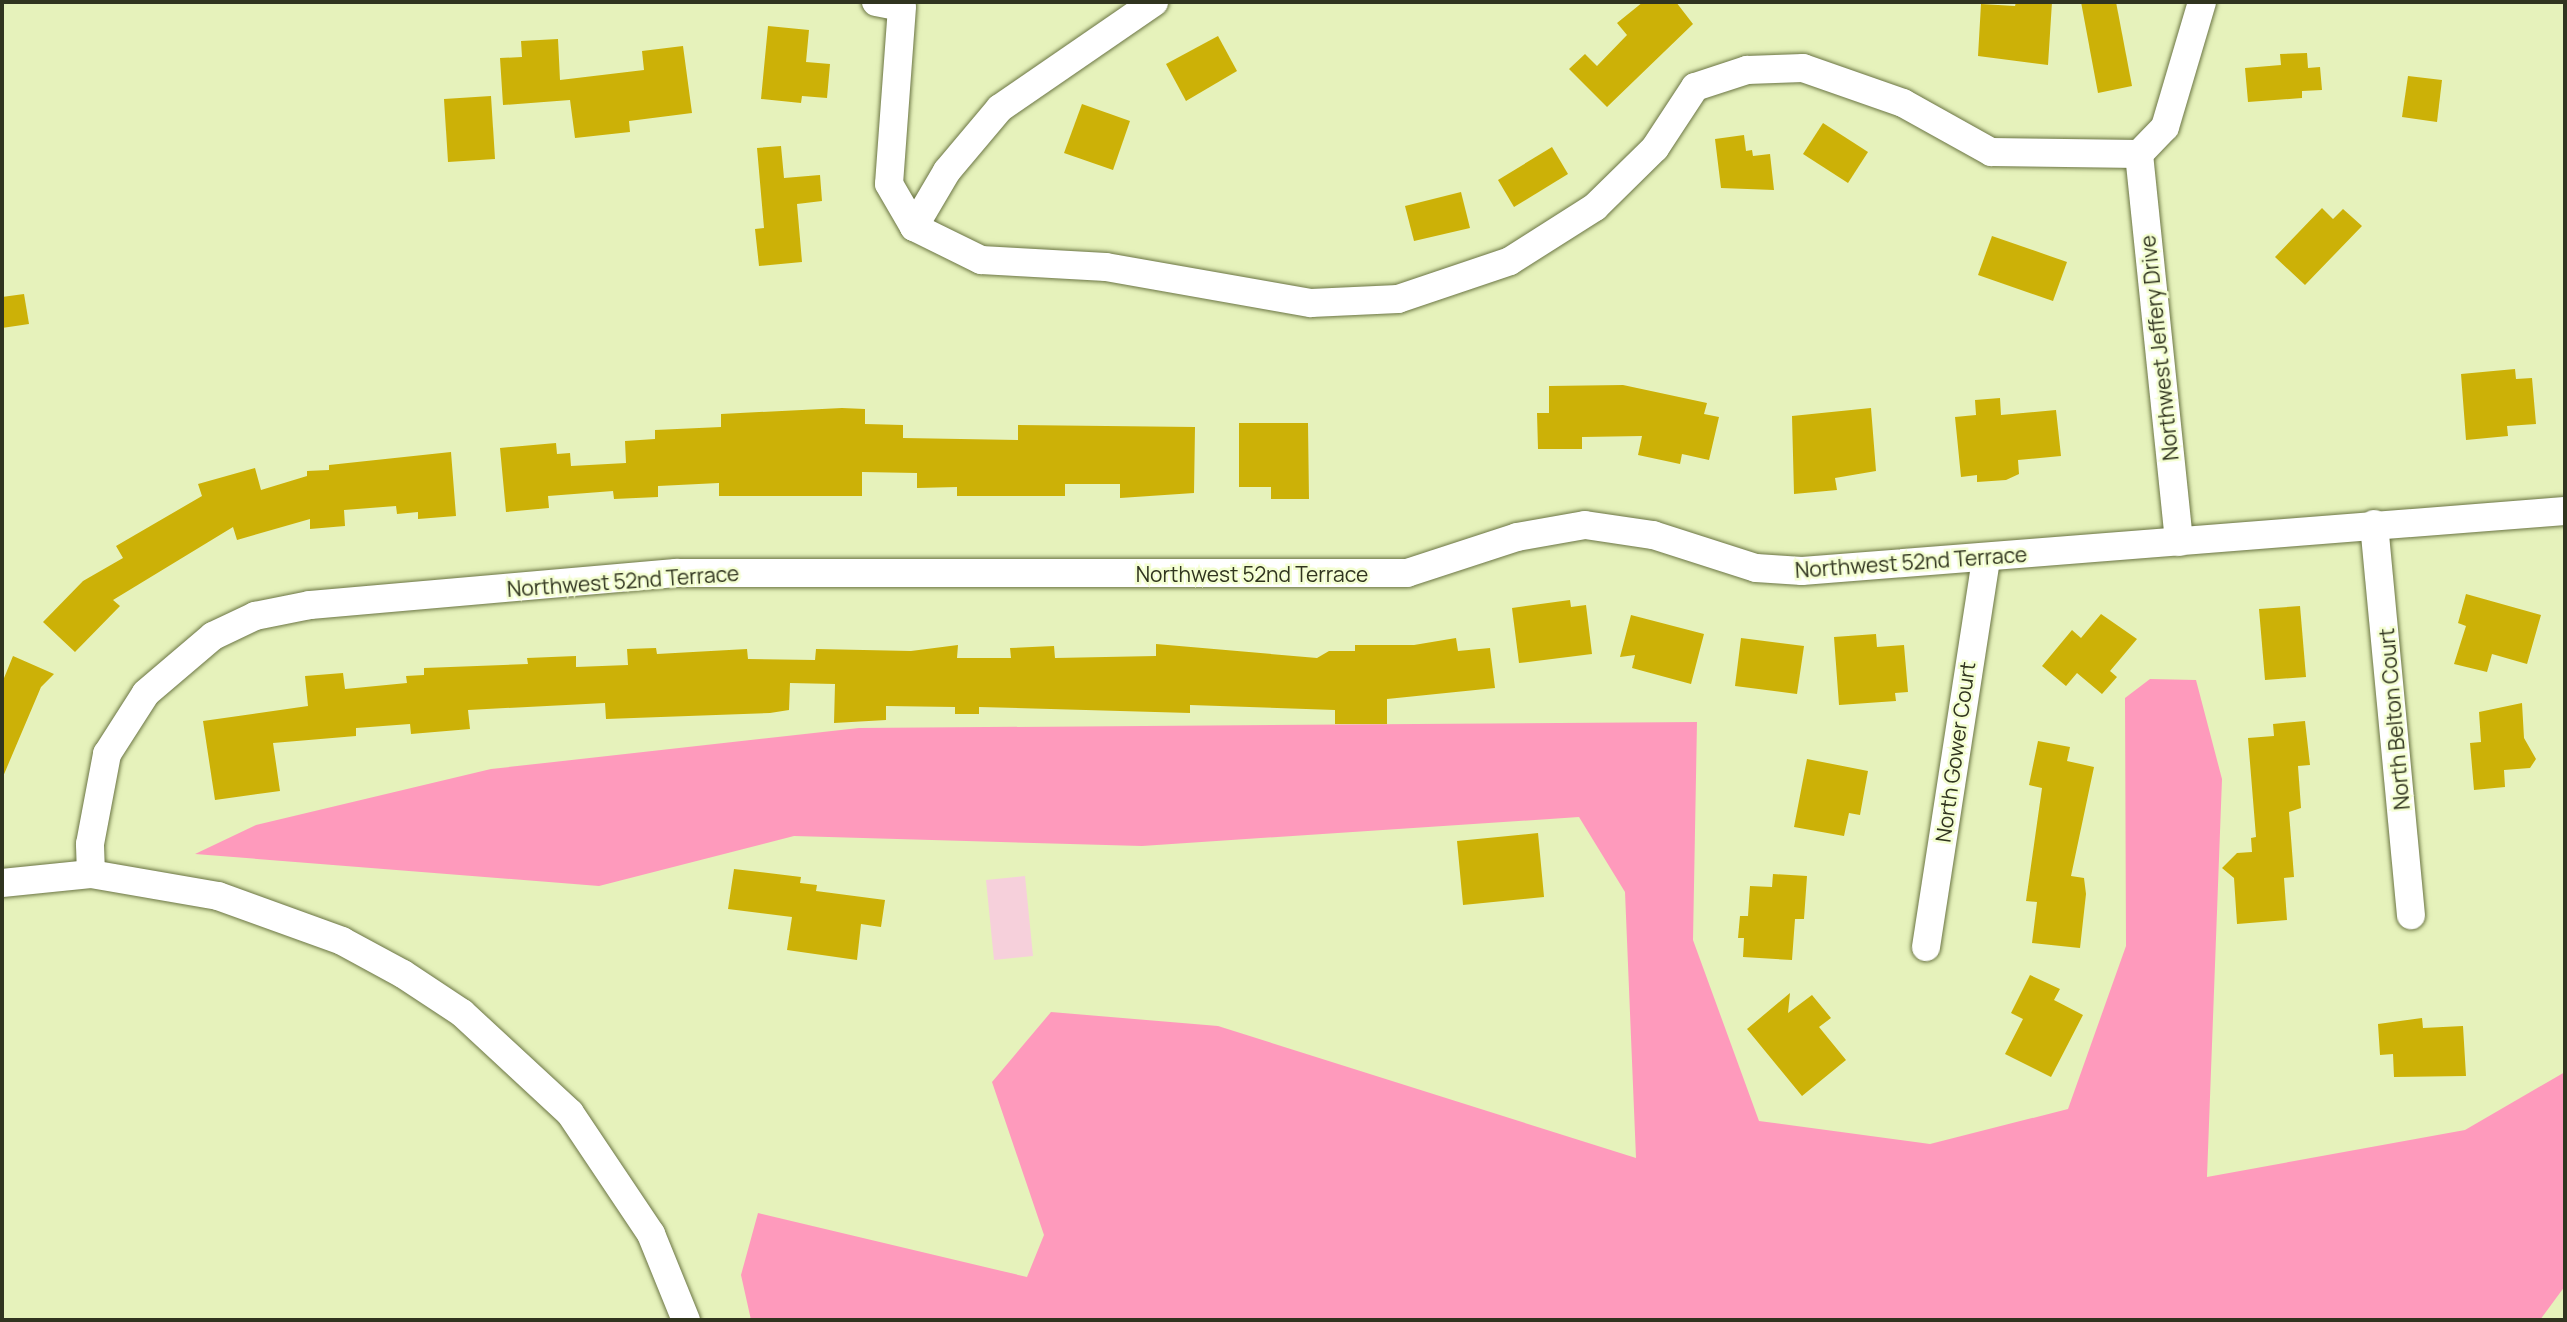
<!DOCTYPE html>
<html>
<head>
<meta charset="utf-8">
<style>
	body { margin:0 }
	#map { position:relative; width:2567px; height:1322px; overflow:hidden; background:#e6f2bb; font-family:Manrope,sans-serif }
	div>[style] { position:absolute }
	.green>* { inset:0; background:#f6d0db }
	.forest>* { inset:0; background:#fe9abc }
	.building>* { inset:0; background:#ccb107 }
	.roads { filter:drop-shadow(0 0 2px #6b7544) drop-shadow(0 0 2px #6b7544) }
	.minor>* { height:28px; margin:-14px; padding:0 14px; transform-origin:14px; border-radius:14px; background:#fff }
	span { translate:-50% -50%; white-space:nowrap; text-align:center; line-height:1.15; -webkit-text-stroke:5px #f4fed2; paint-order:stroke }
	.street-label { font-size:21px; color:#30341f }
	.frame { position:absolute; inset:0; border:4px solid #30341f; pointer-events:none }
</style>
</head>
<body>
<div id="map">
	<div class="green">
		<div style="clip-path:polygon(1025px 876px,1033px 956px,994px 960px,986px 880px)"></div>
	</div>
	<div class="forest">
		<div style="clip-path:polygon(2150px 679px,2196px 680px,2222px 779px,2207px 1177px,2465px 1130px,2565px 1072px,2565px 1286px,2540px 1320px,751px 1320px,741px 1275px,758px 1213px,1027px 1277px,1044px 1235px,992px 1082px,1051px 1012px,1218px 1026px,1636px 1158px,1625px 892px,1579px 817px,1142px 846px,794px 836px,599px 886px,195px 854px,256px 825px,491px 769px,859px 728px,1697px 722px,1693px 940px,1759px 1121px,1930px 1144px,2068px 1109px,2126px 946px,2125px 698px)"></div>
	</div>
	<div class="building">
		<div style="clip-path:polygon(1643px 2px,1676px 2px,1693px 24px,1607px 107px,1569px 69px,1585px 54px,1597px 66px,1627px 35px,1617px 23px)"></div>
		<div style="clip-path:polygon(2016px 2px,2052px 2px,2048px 65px,1978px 56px,1981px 4px,2015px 6px)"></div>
		<div style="clip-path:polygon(2081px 2px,2116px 2px,2132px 86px,2098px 93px)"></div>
		<div style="clip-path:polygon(768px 26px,809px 30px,806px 62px,830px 64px,827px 98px,802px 96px,801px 103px,761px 99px)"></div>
		<div style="clip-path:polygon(1218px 36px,1237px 71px,1186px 101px,1166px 64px)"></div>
		<div style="clip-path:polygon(558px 39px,560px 80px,644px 70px,642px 51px,683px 46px,692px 113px,629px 121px,630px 132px,575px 138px,570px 100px,503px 105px,500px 58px,522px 57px,521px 41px)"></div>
		<div style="clip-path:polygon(2307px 53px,2308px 68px,2320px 67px,2322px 90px,2302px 91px,2302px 98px,2248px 102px,2245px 68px,2281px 65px,2280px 54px)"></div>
		<div style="clip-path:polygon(2408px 76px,2442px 80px,2437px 122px,2402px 117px)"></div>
		<div style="clip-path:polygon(491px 96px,495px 159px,448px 162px,444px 99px)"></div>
		<div style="clip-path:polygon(1082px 104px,1130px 121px,1113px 170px,1064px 153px)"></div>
		<div style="clip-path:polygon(1823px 123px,1868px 152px,1848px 183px,1803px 154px)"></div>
		<div style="clip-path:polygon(1744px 135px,1746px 151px,1752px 150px,1753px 156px,1770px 154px,1774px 190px,1721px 188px,1715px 139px)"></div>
		<div style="clip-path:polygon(781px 146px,784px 178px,820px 175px,822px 201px,797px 204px,802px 262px,759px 266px,755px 229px,764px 228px,757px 148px)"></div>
		<div style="clip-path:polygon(1552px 147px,1568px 174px,1514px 207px,1498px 180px)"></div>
		<div style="clip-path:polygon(1461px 192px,1470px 228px,1414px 241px,1405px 206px)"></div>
		<div style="clip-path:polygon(2322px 208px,2333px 219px,2343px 209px,2362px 226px,2305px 285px,2275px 257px)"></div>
		<div style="clip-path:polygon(1992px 236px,2067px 262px,2053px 301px,1978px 275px)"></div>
		<div style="clip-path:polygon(24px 294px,29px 324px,2px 328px,2px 297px)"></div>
		<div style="clip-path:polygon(2515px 369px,2516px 379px,2532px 378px,2536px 424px,2507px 426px,2508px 436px,2466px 440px,2461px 374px)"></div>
		<div style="clip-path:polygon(1623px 385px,1707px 403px,1704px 414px,1719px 417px,1709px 460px,1682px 454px,1680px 464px,1638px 455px,1642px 436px,1582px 437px,1582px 449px,1538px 449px,1537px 413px,1549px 413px,1549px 386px)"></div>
		<div style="clip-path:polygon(2000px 398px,2001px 415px,2056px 410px,2061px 456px,2018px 460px,2019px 474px,2006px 480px,1977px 482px,1977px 475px,1961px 477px,1955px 417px,1976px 415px,1975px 400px)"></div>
		<div style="clip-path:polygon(842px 408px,865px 409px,865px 424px,903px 425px,903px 438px,1018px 440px,1018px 425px,1195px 427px,1194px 493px,1120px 498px,1120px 484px,1065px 484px,1065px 496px,957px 496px,957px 487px,917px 488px,917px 473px,862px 472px,862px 496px,719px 496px,719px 483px,658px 486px,658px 497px,614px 499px,613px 491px,548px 496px,549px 508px,506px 512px,500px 448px,556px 443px,557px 454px,570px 453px,571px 466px,626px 463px,625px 441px,655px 439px,655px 430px,721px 427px,721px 414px)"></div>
		<div style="clip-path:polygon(1871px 408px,1876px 471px,1835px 478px,1837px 490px,1794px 494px,1792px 416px)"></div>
		<div style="clip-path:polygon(1239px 423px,1308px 423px,1309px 499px,1271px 499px,1271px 487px,1239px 487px)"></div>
		<div style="clip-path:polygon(451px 452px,456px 516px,418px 519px,418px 512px,397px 514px,396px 506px,344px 510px,345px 526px,310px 529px,310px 519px,237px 540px,233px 527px,113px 600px,120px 606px,75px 652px,43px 622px,83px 581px,123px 558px,116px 546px,202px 496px,198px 484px,255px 468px,261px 490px,307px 476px,307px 471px,329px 470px,329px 465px)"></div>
		<div style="clip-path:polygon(2466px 594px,2541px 615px,2527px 664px,2492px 654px,2487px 672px,2454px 664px,2466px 626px,2458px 623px)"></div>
		<div style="clip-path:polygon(1570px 600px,1571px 607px,1586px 605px,1592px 654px,1519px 663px,1512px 608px)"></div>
		<div style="clip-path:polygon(2300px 606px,2306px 677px,2265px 680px,2259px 609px)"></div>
		<div style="clip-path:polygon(2101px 614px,2137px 639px,2110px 671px,2117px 677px,2102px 694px,2077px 673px,2066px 686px,2042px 666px,2072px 630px,2081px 638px)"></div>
		<div style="clip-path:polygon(1631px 615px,1704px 634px,1691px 684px,1632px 668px,1635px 655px,1620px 657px)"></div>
		<div style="clip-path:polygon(1876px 634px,1877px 647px,1904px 645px,1908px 692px,1895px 693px,1896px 701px,1839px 705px,1834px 637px)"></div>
		<div style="clip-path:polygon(1456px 638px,1458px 651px,1490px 648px,1495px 688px,1387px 699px,1387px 724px,1335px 724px,1335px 710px,1190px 705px,1190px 713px,979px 707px,979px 714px,955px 714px,955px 707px,886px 706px,886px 720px,834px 723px,835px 684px,790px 683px,789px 710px,770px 713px,606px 719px,605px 703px,468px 710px,470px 729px,411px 734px,410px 724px,356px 728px,356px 736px,273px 743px,280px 791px,215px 800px,203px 721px,308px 706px,305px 676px,343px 673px,345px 689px,407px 683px,406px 676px,424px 675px,424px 668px,528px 664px,527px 658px,576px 656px,576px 667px,628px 665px,627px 649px,656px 648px,657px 654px,747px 649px,748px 659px,815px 660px,816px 649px,911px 651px,958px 645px,957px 658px,1011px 658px,1010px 648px,1054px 646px,1055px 658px,1156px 656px,1156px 644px,1317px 658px,1329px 651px,1355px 651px,1355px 645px,1414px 645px)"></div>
		<div style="clip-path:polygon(1741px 638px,1804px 646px,1797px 694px,1735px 686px)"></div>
		<div style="clip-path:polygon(13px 656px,54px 674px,41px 687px,2px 779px,2px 683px)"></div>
		<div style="clip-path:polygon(2522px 703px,2524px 738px,2536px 759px,2530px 768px,2504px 770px,2505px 787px,2474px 790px,2470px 743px,2481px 742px,2479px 712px)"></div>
		<div style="clip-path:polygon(2305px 721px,2310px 765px,2298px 766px,2301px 808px,2289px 812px,2294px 877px,2284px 878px,2287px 920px,2237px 924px,2234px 878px,2222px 868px,2237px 853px,2252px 852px,2251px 838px,2256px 837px,2248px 738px,2274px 736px,2273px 724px)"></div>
		<div style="clip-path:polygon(2038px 741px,2070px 747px,2067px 761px,2094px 767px,2071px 876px,2084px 878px,2086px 894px,2080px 948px,2032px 943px,2037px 902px,2026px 901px,2042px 788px,2029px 785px)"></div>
		<div style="clip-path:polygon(1807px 759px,1868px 771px,1860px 815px,1849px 813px,1844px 836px,1794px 827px)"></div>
		<div style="clip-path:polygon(1538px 833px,1544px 897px,1463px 905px,1457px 841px)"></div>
		<div style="clip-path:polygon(734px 869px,801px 877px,800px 883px,817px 885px,816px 891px,885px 900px,881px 927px,861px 924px,857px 960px,787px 950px,792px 917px,728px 909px)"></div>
		<div style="clip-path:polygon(1773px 874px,1807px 876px,1804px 919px,1795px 919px,1792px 960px,1743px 957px,1744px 938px,1738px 938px,1740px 916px,1748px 916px,1750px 886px,1772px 887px)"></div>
		<div style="clip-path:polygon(2030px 975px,2060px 989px,2054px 1000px,2083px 1015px,2051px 1077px,2005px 1054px,2023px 1019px,2011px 1013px)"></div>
		<div style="clip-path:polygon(1790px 993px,1788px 1013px,1812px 995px,1831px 1018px,1819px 1027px,1846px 1060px,1802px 1096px,1747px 1029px)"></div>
		<div style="clip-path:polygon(2422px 1018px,2423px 1028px,2463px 1026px,2466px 1076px,2394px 1077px,2393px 1054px,2380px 1055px,2378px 1024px)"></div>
	</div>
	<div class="roads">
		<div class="minor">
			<div style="left:876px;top:2px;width:26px;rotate:11deg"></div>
			<div style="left:902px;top:7px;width:177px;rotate:94.2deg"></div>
			<div style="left:889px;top:184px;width:50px;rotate:59.8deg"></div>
			<div style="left:2139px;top:154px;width:390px;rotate:84.1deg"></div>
			<div style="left:914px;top:227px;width:75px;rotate:26.2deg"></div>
			<div style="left:981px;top:260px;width:125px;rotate:3.2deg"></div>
			<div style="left:1106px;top:267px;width:208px;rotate:10deg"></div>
			<div style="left:1311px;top:303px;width:87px;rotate:-2.6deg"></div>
			<div style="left:1398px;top:299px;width:118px;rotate:-18.7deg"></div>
			<div style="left:1510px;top:261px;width:101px;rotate:-32.4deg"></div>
			<div style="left:1595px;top:207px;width:84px;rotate:-44.5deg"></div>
			<div style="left:1655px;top:148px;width:73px;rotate:-56.7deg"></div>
			<div style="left:1695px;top:87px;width:55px;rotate:-18.1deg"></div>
			<div style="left:1747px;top:70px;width:56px;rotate:-2deg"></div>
			<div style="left:1803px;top:68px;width:106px;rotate:19.3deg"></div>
			<div style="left:1903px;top:103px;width:101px;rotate:29.1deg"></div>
			<div style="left:1991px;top:152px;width:148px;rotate:0.8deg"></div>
			<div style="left:2139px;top:154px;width:37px;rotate:-46deg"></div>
			<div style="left:2165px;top:127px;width:130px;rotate:-73.5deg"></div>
			<div style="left:914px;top:227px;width:65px;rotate:-59.5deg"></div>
			<div style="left:947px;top:171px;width:82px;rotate:-49.9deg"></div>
			<div style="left:1000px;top:108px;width:187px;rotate:-34.5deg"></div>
			<div style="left:2374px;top:524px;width:393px;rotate:84.6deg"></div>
			<div style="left:91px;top:874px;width:30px;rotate:-92deg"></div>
			<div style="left:90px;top:844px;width:92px;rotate:-79.3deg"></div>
			<div style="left:107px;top:754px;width:72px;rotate:-57.4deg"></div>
			<div style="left:146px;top:693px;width:88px;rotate:-40.4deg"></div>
			<div style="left:213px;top:636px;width:47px;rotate:-25.5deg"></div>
			<div style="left:255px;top:616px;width:56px;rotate:-11.3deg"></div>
			<div style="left:310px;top:605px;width:367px;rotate:-5deg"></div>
			<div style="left:676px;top:573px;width:731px"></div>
			<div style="left:1407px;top:573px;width:116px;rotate:-18.1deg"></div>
			<div style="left:1517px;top:537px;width:69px;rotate:-10deg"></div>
			<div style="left:1585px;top:525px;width:69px;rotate:8.4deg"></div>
			<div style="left:1653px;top:535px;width:108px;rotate:17.8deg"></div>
			<div style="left:1756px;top:568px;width:46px;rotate:3.7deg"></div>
			<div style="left:1802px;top:571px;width:765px;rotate:-4.5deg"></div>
			<div style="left:2px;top:883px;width:89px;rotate:-5.8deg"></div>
			<div style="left:91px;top:874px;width:129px;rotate:9.8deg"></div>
			<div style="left:218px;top:896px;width:132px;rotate:19.9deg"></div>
			<div style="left:342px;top:941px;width:69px;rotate:28.4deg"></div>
			<div style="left:403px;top:974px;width:71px;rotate:33.5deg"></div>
			<div style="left:462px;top:1013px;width:147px;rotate:42.8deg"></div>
			<div style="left:570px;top:1113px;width:146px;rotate:56.2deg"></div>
			<div style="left:651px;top:1234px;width:93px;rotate:67.9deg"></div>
			<div style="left:1926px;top:947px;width:394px;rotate:-81.2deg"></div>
		</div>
	</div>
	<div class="street-label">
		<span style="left:2159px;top:348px;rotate:-96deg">Northwest Jeffery Drive</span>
		<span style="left:1911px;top:562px;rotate:-4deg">Northwest 52nd Terrace</span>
		<span style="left:1252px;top:574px">Northwest 52nd Terrace</span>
		<span style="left:623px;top:581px;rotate:-4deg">Northwest 52nd Terrace</span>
		<span style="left:2394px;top:719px;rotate:-95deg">North Belton Court</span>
		<span style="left:1955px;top:752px;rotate:-82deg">North Gower Court</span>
	</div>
	<div class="frame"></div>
</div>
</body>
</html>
